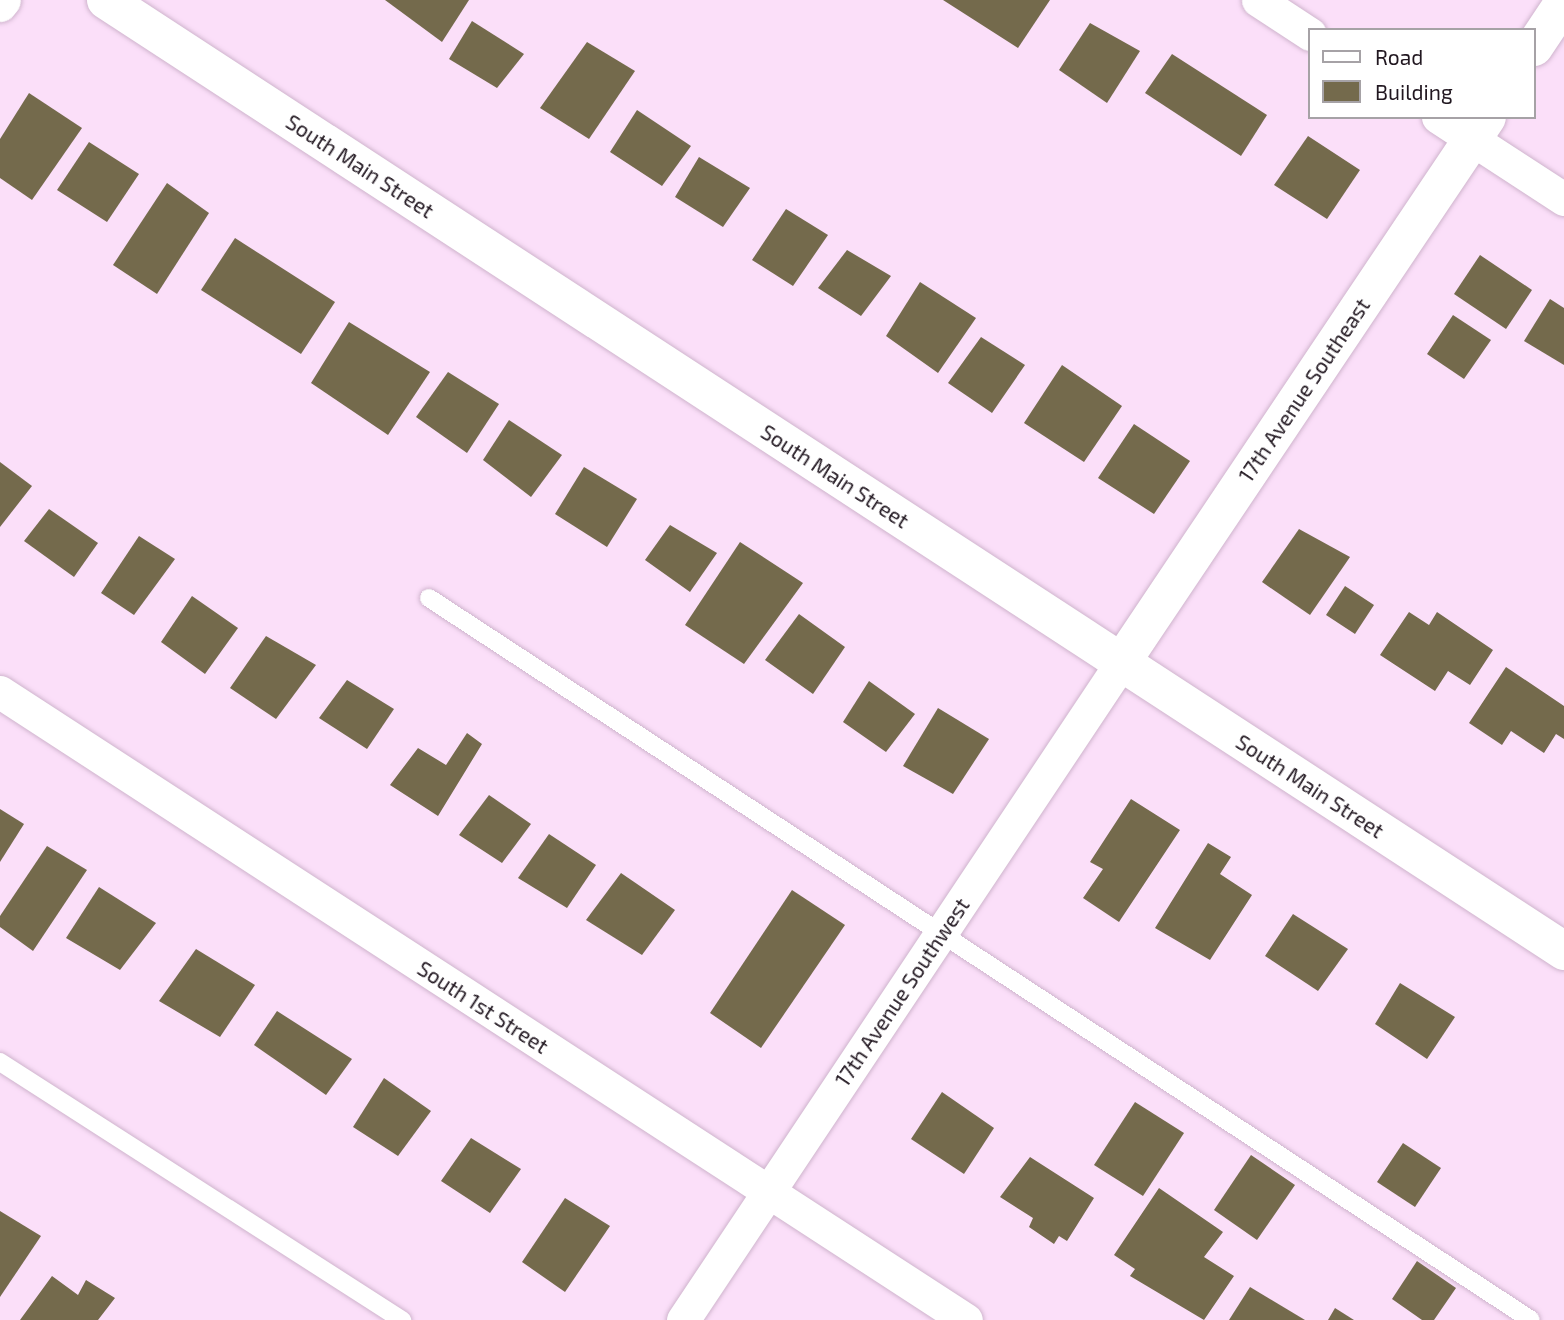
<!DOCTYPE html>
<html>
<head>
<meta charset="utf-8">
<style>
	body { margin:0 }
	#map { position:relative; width:1564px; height:1320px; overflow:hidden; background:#fbdff9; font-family:"Exo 2",sans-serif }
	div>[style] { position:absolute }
	.building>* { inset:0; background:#746a4c }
	.roads { filter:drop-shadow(0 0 2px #cfb4cd) drop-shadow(0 0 2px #cfb4cd) }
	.lane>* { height:18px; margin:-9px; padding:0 9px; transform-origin:9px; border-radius:9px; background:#fff }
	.street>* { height:33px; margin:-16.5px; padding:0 16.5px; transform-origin:16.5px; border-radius:16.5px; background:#fff }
	.secondary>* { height:38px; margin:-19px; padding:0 19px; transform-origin:19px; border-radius:19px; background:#fff }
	span { translate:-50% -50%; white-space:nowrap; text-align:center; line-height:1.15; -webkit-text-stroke:7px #fff; paint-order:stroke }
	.street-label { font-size:21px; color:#211720 }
	.legend { position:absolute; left:1308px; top:28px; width:228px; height:91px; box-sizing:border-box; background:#fff; border:2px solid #a6a2a6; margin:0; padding:9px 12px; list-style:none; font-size:21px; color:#211720 }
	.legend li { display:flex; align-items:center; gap:14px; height:35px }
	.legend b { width:35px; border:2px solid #a6a2a6 }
</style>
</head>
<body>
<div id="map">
	<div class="building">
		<div style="clip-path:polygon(385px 0,469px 0,442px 42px)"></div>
		<div style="clip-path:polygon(943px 0,1050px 0,1018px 48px)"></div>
		<div style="clip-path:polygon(472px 21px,524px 54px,497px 88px,449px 59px)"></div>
		<div style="clip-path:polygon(1090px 23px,1140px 51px,1107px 103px,1059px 70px)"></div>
		<div style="clip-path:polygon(587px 42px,635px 71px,589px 139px,540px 108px)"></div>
		<div style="clip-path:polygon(1172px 54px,1267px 115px,1241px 156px,1145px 93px)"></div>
		<div style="clip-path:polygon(29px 93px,82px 128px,32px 200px,0 178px,0 139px)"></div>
		<div style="clip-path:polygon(637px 110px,691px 146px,662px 186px,610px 152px)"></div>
		<div style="clip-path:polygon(1308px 136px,1360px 170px,1327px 219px,1274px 185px)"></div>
		<div style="clip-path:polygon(89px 142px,139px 174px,107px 222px,57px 190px)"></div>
		<div style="clip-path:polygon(699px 157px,750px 188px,723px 227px,675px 197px)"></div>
		<div style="clip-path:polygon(167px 183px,209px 213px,157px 294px,113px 265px)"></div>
		<div style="clip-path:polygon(786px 209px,828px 235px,793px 286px,752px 260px)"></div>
		<div style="clip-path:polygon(235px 238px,335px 302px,301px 354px,201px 290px)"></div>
		<div style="clip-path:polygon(847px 250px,891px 276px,861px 316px,818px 288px)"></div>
		<div style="clip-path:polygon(1480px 255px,1532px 290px,1506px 329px,1454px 294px)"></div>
		<div style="clip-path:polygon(920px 282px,976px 318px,938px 373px,886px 336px)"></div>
		<div style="clip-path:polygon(1550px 299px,1564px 308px,1564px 365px,1524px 341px)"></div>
		<div style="clip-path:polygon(1453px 315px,1491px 340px,1464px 379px,1427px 354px)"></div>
		<div style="clip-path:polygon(349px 322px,430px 372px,388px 435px,311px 383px)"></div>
		<div style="clip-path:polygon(981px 337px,1025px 365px,992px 413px,948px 383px)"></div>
		<div style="clip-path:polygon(1062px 365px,1122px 406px,1084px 462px,1024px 423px)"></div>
		<div style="clip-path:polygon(448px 372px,499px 404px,467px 453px,416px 417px)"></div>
		<div style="clip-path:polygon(509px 420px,562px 455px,531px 497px,483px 460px)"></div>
		<div style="clip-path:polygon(1134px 424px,1190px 461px,1154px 514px,1098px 478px)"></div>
		<div style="clip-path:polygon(0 462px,32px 486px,0 527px)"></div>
		<div style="clip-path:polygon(584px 467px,637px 499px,607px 547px,555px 514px)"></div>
		<div style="clip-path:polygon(49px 509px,98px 543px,74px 577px,24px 541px)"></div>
		<div style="clip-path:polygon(670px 525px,717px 553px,690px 592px,645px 560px)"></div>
		<div style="clip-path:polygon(1299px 529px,1350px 557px,1310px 615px,1262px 582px)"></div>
		<div style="clip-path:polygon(139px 536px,175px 559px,134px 615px,101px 593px)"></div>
		<div style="clip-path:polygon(740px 542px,803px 583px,744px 664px,685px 625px)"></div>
		<div style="clip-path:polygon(1345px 586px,1374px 605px,1355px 634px,1326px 615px)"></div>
		<div style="clip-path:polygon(192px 596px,238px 628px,205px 674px,161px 642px)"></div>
		<div style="clip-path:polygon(1409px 612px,1429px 625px,1437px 612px,1493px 650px,1470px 685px,1448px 671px,1435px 691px,1380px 655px)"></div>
		<div style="clip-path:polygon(799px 614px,845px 647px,813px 694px,765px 660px)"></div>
		<div style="clip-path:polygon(266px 636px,316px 665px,276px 719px,230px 688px)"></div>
		<div style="clip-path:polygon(1506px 667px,1564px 706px,1564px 739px,1556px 734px,1544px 753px,1511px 731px,1502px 745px,1469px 723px)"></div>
		<div style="clip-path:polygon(347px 680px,394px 709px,367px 749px,319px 718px)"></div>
		<div style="clip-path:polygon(869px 681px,915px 714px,886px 752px,843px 722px)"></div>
		<div style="clip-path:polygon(938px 708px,989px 739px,953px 794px,903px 766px)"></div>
		<div style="clip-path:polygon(467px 733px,482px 744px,438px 816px,390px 785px,418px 748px,446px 765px)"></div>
		<div style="clip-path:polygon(489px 795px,531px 824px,502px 863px,459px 835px)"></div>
		<div style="clip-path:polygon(1131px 799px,1180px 830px,1119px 922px,1083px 898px,1103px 869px,1090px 862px)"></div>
		<div style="clip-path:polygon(0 809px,24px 824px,0 862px)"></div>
		<div style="clip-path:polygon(549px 834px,596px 865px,567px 908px,518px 878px)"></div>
		<div style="clip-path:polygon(1208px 843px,1231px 857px,1220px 874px,1252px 895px,1210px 960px,1155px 928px)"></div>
		<div style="clip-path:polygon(47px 846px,87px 870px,33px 951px,0 927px,0 916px)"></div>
		<div style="clip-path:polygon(621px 873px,675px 910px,642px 955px,586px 920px)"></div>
		<div style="clip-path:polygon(99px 887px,156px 923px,120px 970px,66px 938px)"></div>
		<div style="clip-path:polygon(792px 890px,845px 925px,761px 1048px,710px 1013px)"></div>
		<div style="clip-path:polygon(1293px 914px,1348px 949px,1318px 991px,1265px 956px)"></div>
		<div style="clip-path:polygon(196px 949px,255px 985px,220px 1037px,159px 1001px)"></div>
		<div style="clip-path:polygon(1400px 983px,1455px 1017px,1427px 1059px,1375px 1024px)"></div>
		<div style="clip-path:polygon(277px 1011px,352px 1059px,326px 1095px,254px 1045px)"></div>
		<div style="clip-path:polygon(384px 1078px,431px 1111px,398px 1156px,353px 1127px)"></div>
		<div style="clip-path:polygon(942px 1092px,994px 1128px,964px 1174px,911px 1139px)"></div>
		<div style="clip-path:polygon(1135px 1102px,1184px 1133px,1143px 1196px,1094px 1165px)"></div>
		<div style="clip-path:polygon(471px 1138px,521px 1169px,490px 1213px,441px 1181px)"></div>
		<div style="clip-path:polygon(1403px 1143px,1441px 1168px,1415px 1207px,1377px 1182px)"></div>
		<div style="clip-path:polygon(1251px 1155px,1295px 1185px,1257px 1240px,1214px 1210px)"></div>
		<div style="clip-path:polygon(1030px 1157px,1094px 1198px,1067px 1241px,1059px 1236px,1054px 1244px,1029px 1227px,1033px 1218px,1000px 1197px)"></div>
		<div style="clip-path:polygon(1159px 1188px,1223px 1232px,1204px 1257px,1234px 1276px,1204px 1320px,1130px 1276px,1135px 1269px,1114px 1255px)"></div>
		<div style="clip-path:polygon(565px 1198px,610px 1226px,565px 1292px,522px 1262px)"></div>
		<div style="clip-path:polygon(0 1211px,41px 1236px,0 1297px)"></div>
		<div style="clip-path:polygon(1417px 1261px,1456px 1288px,1434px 1320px,1422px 1320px,1392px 1299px)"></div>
		<div style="clip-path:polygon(52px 1276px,78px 1295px,86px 1280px,115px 1298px,98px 1320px,20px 1320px)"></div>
		<div style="clip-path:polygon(1250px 1287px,1305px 1320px,1229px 1320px)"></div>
		<div style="clip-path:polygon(1335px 1308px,1354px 1320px,1328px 1320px)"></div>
	</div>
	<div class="roads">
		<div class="lane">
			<div style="left:429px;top:598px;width:1317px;rotate:33.23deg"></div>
			<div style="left:0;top:1062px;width:478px;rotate:32.7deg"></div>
		</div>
		<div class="street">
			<div style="left:1258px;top:0;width:62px;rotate:33.2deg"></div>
			<div style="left:0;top:5px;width:6px;rotate:-51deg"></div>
			<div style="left:1438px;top:117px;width:150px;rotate:33.1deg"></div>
			<div style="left:0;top:692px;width:1152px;rotate:33.03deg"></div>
			<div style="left:683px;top:1320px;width:790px;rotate:-56.31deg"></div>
		</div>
		<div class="secondary">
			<div style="left:106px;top:0;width:1741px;rotate:33.11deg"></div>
			<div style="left:1534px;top:47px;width:54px;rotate:-56.3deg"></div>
			<div style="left:1121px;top:663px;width:657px;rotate:-56.16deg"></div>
		</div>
	</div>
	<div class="street-label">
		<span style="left:360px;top:166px;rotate:33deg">South Main Street</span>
		<span style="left:1304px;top:390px;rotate:-56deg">17th Avenue Southeast</span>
		<span style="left:835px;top:476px;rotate:33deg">South Main Street</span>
		<span style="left:1310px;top:786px;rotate:33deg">South Main Street</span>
		<span style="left:902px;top:992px;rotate:-56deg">17th Avenue Southwest</span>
		<span style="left:483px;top:1007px;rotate:33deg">South 1st Street</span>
	</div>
	<ul class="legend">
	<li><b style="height:9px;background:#fff"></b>Road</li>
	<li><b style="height:19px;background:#746a4c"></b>Building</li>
	</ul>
</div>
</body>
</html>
